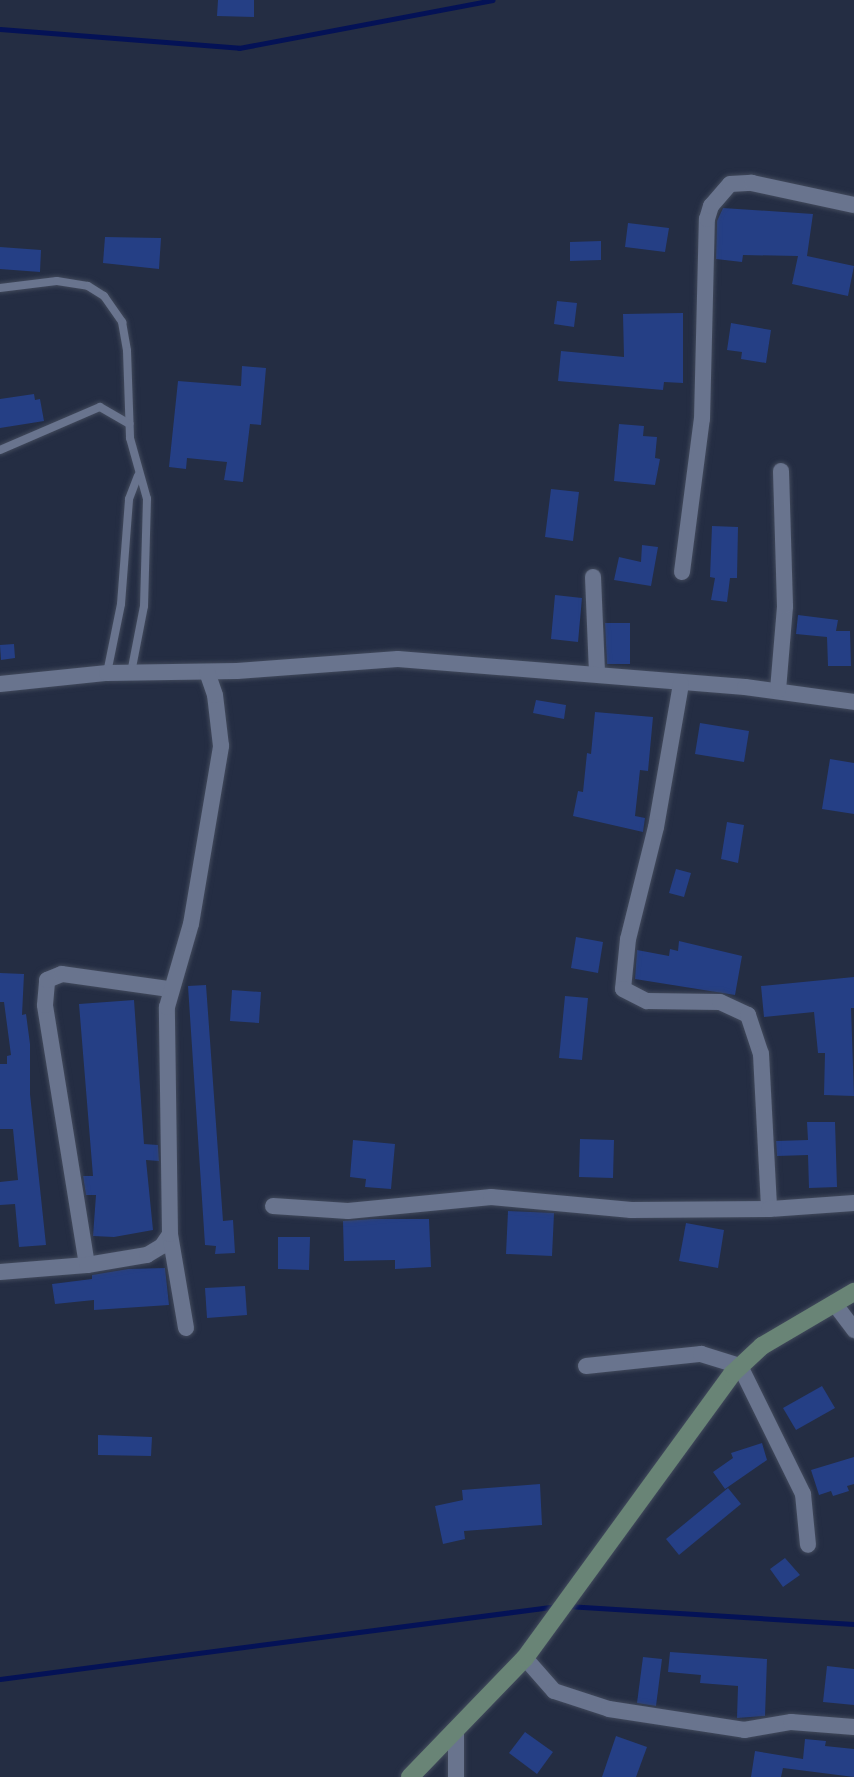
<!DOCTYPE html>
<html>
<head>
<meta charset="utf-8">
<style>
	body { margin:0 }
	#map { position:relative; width:854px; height:1777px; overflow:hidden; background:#242d43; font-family:"Times New Roman",serif }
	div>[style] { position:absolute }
	.stream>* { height:5px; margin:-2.5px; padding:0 2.5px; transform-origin:2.5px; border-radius:2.5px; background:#041256 }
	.building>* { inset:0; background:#253f85 }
	.roads { filter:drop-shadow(0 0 2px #424a5c) drop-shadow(0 0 2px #424a5c) }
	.lane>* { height:8px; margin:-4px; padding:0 4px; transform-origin:4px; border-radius:4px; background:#69748e }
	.street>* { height:16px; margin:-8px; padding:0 8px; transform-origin:8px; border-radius:8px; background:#69748e }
	.secondary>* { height:18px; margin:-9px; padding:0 9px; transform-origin:9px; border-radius:9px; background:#698476 }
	span { translate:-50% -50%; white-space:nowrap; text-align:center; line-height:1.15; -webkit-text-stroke:4.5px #1a2338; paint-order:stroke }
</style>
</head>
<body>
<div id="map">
	<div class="stream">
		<div style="left:0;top:29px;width:240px;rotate:4.5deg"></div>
		<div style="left:239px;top:48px;width:258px;rotate:-10.7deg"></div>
		<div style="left:567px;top:1606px;width:288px;rotate:3.6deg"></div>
		<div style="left:0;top:1679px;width:563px;rotate:-7.45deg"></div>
	</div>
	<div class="building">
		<div style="clip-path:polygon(218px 0,254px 0,254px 17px,217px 16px)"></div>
		<div style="clip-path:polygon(723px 208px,813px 214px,807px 256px,854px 266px,848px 296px,792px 284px,798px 256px,743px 255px,742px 262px,716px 259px,717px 221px)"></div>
		<div style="clip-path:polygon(628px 223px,669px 228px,665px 252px,625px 247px)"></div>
		<div style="clip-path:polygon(105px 237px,161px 238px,159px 269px,103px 263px)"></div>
		<div style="clip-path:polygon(601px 241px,601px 260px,570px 261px,570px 242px)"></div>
		<div style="clip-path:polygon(0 247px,41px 250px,40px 272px,0 269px)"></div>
		<div style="clip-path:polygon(557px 301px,577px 303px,574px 327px,554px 324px)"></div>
		<div style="clip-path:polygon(683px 313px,683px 383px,664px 382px,663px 390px,558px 381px,561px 351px,624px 357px,623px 314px)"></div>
		<div style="clip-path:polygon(731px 323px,771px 330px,766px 363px,741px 359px,742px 352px,727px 350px)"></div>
		<div style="clip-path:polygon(242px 366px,266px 368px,261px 425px,250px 424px,243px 482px,224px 480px,227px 462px,187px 458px,186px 469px,169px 467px,178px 381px,241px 386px)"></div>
		<div style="clip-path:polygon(34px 394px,35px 400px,40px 399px,44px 421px,0 428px,0 399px)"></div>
		<div style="clip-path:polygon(619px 424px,644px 426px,643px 436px,657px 437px,655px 458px,660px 459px,655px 485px,614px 481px)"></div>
		<div style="clip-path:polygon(551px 489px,579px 492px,573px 541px,545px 537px)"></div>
		<div style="clip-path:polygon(712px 526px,738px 527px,737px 578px,730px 578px,727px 602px,711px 600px,715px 578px,710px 577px)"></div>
		<div style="clip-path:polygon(642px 545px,658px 547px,651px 586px,614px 580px,619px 557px,641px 562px)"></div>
		<div style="clip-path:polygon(555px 595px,582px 598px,578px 642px,551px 639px)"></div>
		<div style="clip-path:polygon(798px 615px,838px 620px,836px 631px,850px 631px,851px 666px,828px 666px,827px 637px,796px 634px)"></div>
		<div style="clip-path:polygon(605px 623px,630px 623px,630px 664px,607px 664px)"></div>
		<div style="clip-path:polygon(14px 644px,15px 658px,1px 660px,0 645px)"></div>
		<div style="clip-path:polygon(536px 700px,566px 705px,564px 719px,533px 713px)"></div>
		<div style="clip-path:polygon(595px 712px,653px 717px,648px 771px,640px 770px,635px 816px,645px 818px,643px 832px,573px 816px,578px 791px,583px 792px,587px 753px,591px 754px)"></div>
		<div style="clip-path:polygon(700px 723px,749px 731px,744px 762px,695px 754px)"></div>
		<div style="clip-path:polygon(830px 759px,854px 763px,854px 814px,822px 809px)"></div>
		<div style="clip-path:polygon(727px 822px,744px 825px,738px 863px,721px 859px)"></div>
		<div style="clip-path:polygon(676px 869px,691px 873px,684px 897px,669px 893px)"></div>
		<div style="clip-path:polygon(576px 937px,603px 942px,598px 973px,571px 968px)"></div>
		<div style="clip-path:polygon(679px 941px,742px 956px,735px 995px,635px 979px,637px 950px,669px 956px,670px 949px,678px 951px)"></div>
		<div style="clip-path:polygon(0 973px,24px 974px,22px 1015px,26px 1014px,30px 1044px,30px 1094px,46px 1245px,19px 1247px,15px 1204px,0 1205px,0 1182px,18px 1180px,13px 1129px,0 1129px,0 1064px,7px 1064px,7px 1056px,11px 1055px,4px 1002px,0 1002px)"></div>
		<div style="clip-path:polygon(854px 977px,854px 1008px,851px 1008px,854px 1096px,824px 1095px,825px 1053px,818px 1053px,814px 1012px,764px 1017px,761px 986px)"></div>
		<div style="clip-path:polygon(206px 985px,223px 1221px,233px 1220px,235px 1253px,215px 1254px,216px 1246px,205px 1245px,188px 986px)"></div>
		<div style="clip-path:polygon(232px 990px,261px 992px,259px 1023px,230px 1021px)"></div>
		<div style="clip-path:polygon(565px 996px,588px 998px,582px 1060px,559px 1058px)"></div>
		<div style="clip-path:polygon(134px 1000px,144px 1144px,158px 1145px,159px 1161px,146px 1160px,153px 1230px,114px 1237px,93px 1236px,96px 1195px,86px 1195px,83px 1176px,93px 1176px,79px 1004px)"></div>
		<div style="clip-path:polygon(807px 1122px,835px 1122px,837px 1187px,809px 1188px,808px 1155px,777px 1156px,776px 1141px,808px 1140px)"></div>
		<div style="clip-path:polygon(580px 1139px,614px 1140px,613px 1178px,579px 1177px)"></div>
		<div style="clip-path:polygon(353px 1140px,395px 1144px,391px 1189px,365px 1187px,366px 1179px,350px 1177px)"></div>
		<div style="clip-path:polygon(508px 1211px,554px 1213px,552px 1256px,506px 1254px)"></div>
		<div style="clip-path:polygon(372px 1219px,429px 1219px,431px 1267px,395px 1269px,395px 1260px,344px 1261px,343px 1221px)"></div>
		<div style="clip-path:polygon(686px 1223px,724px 1230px,718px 1268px,679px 1261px)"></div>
		<div style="clip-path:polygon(278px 1237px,310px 1237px,309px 1270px,278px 1269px)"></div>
		<div style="clip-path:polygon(165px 1268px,169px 1305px,94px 1310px,94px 1300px,55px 1304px,52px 1284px,92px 1279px,92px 1275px,128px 1269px)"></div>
		<div style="clip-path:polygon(245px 1286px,247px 1315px,207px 1318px,205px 1288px)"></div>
		<div style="clip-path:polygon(822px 1386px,835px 1408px,796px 1430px,783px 1408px)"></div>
		<div style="clip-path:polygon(98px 1435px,152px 1437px,151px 1456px,98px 1455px)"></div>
		<div style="clip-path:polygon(762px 1443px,767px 1460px,725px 1489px,713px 1472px,733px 1458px,731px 1453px)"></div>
		<div style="clip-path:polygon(854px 1457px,854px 1484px,847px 1486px,849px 1491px,833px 1496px,831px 1491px,819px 1495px,811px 1470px)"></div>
		<div style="clip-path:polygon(540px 1484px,542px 1525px,464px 1531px,465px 1539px,443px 1544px,435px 1506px,463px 1500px,462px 1490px)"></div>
		<div style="clip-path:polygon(728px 1488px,741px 1504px,679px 1555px,666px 1539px)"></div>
		<div style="clip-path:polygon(785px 1558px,800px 1575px,783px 1587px,770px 1569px)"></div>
		<div style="clip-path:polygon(670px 1652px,767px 1659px,765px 1716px,737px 1718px,738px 1686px,700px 1683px,701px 1675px,668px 1672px)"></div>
		<div style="clip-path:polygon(643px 1657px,662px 1659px,656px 1706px,637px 1703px)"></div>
		<div style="clip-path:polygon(827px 1666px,854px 1669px,854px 1705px,823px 1702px)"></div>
		<div style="clip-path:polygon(525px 1732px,553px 1752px,537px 1774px,509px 1753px)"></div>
		<div style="clip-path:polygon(616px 1736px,647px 1747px,636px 1777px,602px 1777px)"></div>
		<div style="clip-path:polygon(805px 1739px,826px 1741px,825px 1746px,854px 1749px,854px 1777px,783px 1768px,781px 1777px,751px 1777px,755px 1751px,803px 1759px)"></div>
	</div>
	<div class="roads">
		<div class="lane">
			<div style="left:0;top:288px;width:57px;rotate:-7deg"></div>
			<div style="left:57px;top:281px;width:31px;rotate:9deg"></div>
			<div style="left:88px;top:286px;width:19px;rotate:32deg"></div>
			<div style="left:104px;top:296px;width:32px;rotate:55deg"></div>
			<div style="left:122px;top:322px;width:29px;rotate:80deg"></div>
			<div style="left:127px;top:351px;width:87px;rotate:88deg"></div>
			<div style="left:130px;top:438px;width:63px;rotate:74.4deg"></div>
			<div style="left:147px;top:499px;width:107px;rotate:91.6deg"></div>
			<div style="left:144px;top:606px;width:68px;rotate:101deg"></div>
			<div style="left:0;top:450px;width:109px;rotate:-23.3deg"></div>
			<div style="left:100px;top:407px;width:34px;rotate:30deg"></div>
			<div style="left:107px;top:673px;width:70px;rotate:-78.5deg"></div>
			<div style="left:121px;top:604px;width:105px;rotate:-85.6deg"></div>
			<div style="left:129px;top:499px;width:25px;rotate:-69deg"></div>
		</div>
		<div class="street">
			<div style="left:682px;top:572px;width:154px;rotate:-82.6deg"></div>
			<div style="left:702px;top:419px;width:200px;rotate:-88.6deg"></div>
			<div style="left:707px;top:219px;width:14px;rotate:-73deg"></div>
			<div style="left:711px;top:206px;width:29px;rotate:-49deg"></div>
			<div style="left:730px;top:184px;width:22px;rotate:-3deg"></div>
			<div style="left:752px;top:183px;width:104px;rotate:12.2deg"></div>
			<div style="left:593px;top:577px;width:97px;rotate:87.6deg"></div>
			<div style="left:0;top:684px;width:108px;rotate:-5.9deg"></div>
			<div style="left:107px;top:673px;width:130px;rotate:-0.9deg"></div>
			<div style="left:237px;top:671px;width:161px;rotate:-4.3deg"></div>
			<div style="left:398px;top:659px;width:348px;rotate:4.6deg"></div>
			<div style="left:745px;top:687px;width:110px;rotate:7.8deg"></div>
			<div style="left:681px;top:684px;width:145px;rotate:99.9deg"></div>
			<div style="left:656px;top:827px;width:115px;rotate:104deg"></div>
			<div style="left:628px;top:939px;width:50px;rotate:95.7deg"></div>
			<div style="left:623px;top:989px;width:27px;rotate:27deg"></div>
			<div style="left:647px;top:1001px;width:73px;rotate:0.8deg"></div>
			<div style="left:720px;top:1002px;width:31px;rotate:25deg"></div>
			<div style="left:748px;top:1015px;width:41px;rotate:71.6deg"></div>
			<div style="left:761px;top:1054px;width:155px;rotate:87deg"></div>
			<div style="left:778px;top:690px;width:84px;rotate:-85.2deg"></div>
			<div style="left:785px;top:606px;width:135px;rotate:-91.7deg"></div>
			<div style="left:273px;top:1206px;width:75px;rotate:3.8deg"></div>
			<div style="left:348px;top:1211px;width:144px;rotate:-5.6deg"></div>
			<div style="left:491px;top:1197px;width:141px;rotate:5.3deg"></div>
			<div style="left:631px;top:1210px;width:138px;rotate:-0.4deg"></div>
			<div style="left:769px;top:1209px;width:85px;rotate:-4deg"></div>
			<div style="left:87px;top:1265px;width:263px;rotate:-99.2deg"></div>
			<div style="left:45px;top:1005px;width:25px;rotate:-85deg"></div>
			<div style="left:47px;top:980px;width:16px;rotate:-22deg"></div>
			<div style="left:62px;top:974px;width:108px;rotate:8deg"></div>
			<div style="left:0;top:1272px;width:87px;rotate:-4.6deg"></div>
			<div style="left:87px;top:1265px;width:61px;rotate:-9.5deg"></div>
			<div style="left:147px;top:1255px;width:17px;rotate:-31deg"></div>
			<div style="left:162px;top:1246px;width:14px;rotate:-56deg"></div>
			<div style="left:834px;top:1303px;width:34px;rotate:53deg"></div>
			<div style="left:186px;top:1328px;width:95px;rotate:-99.7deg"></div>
			<div style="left:170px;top:1234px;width:227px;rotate:-90.8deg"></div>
			<div style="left:167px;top:1007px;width:86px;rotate:-73.9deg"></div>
			<div style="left:191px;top:924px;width:181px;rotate:-80.4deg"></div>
			<div style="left:221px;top:746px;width:51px;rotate:-96.7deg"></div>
			<div style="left:215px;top:695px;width:24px;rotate:-109deg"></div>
			<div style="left:586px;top:1366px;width:116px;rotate:-6deg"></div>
			<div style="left:701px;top:1354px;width:41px;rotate:17.1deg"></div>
			<div style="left:740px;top:1366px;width:143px;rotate:63.8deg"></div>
			<div style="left:803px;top:1494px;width:51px;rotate:84.4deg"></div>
			<div style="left:525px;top:1658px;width:44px;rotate:48.7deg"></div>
			<div style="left:554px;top:1691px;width:58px;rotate:18.1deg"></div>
			<div style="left:609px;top:1709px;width:137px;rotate:8.8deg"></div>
			<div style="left:744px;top:1730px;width:48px;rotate:-9.7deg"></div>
			<div style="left:791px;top:1722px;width:63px;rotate:4.5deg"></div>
			<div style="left:456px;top:1777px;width:47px;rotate:-90deg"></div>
		</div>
		<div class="secondary">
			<div style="left:410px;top:1777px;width:165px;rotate:-46deg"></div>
			<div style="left:525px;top:1658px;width:351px;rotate:-53.9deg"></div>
			<div style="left:732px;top:1374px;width:41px;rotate:-43deg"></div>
			<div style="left:762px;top:1346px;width:107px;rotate:-30.4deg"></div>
		</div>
	</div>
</div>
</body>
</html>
